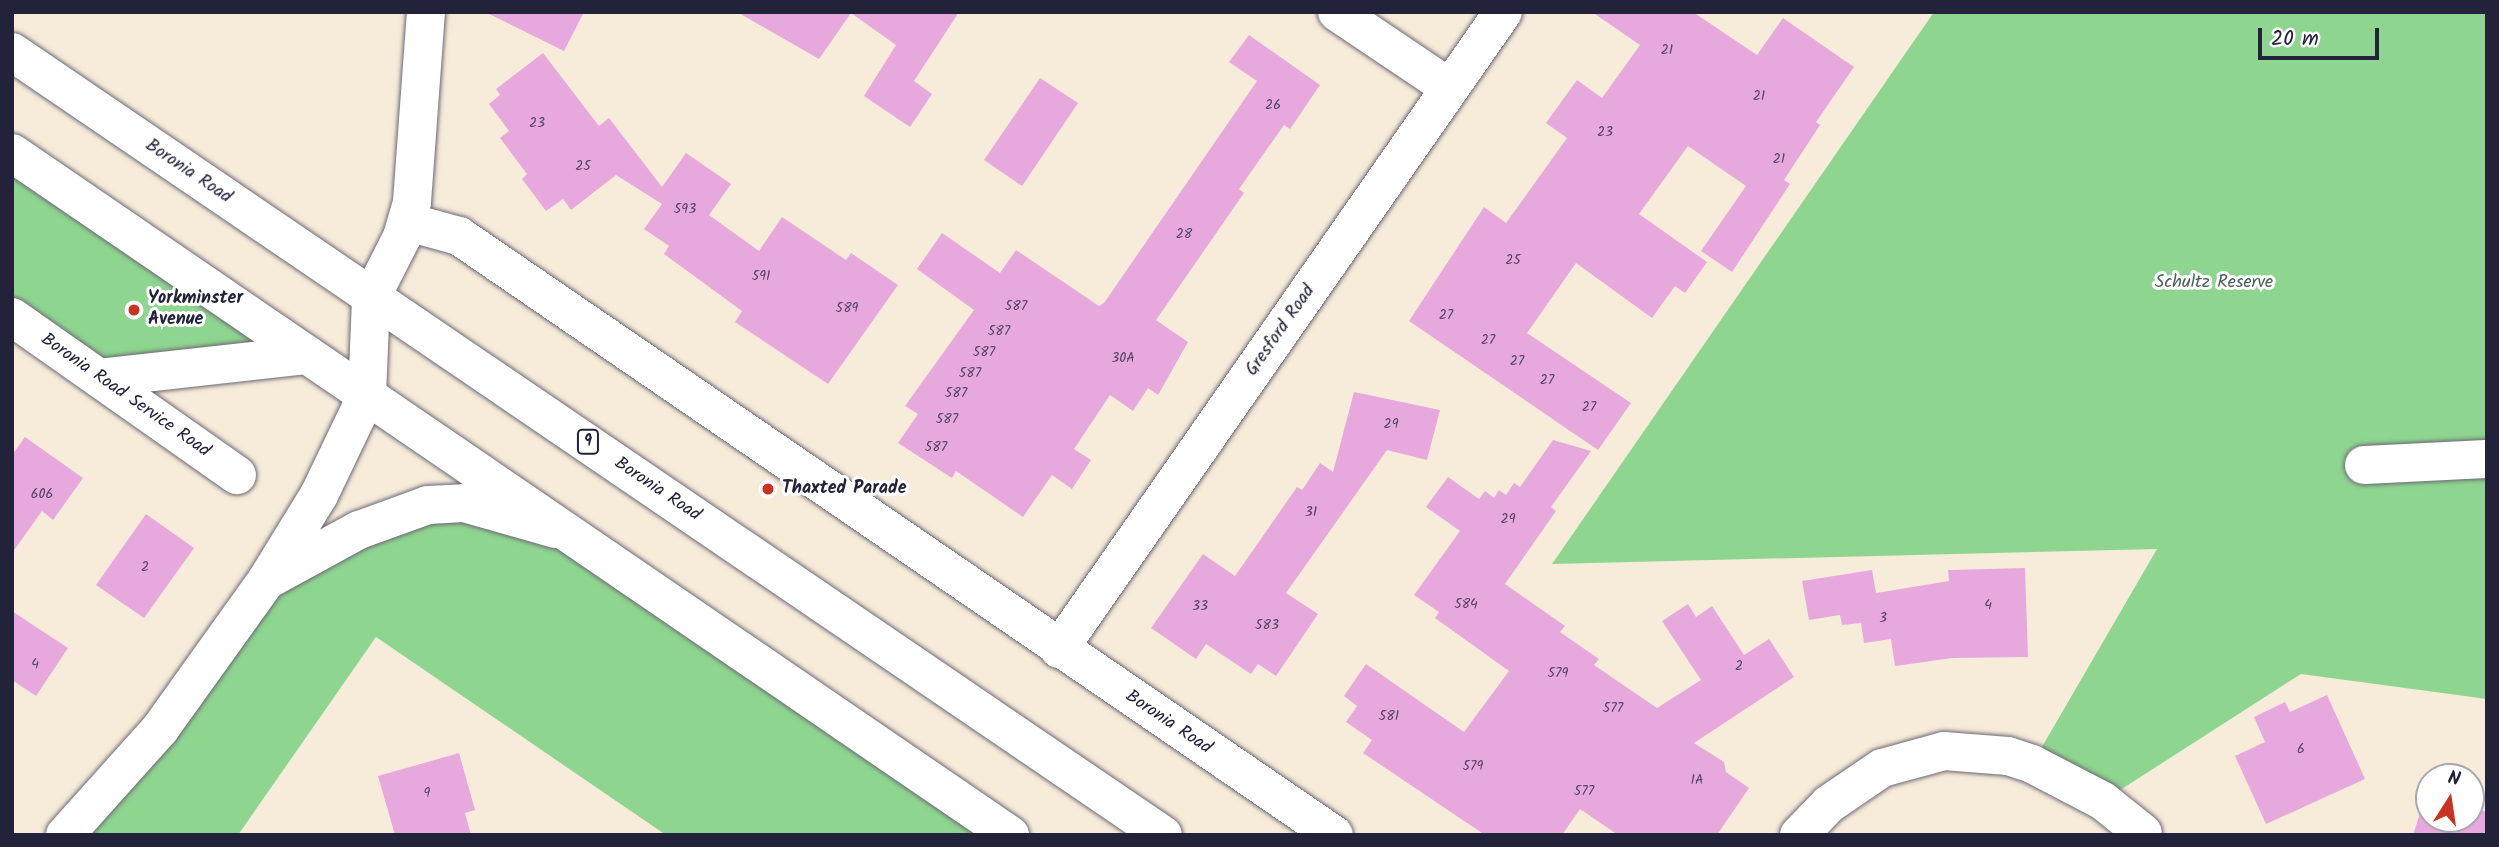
<!DOCTYPE html>
<html>
<head>
<meta charset="utf-8">
<style>
	body { margin:0 }
	#map { position:relative; width:2499px; height:847px; overflow:hidden; background:#f7ecda; font-family:Kalam,sans-serif }
	div>[style] { position:absolute }
	.green>* { inset:0; background:#8ed690 }
	.building>* { inset:0; background:#e7a9dd }
	.roads { filter:drop-shadow(0 0 2px #6d6973) drop-shadow(0 0 2px #6d6973) }
	.minor>* { height:38px; margin:-19px; padding:0 19px; transform-origin:19px; border-radius:19px; background:#fff }
	.major>* { height:38px; margin:-19px; padding:0 19px; transform-origin:19px; border-radius:19px; background:#fff }
	.dots>* { width:19px; height:19px; translate:-50% -50%; box-sizing:border-box; border:4px solid #fff; border-radius:50% }
	span { translate:-50% -50%; white-space:nowrap; text-align:center; line-height:1.15; -webkit-text-stroke:6px #fff; paint-order:stroke }
	.number-label { font-size:14px; color:#534464 }
	.number-label span { -webkit-text-stroke-width:0 }
	.shield-label span { padding:2px 5px; background:#fff; border:2px solid; border-radius:5px; -webkit-text-stroke-width:0 }
	.shield-label { font-size:16px; color:#22223b; font-weight:700 }
	.street-label { font-size:18px; color:#22223b }
	.park-label { font-size:18px; color:#486159 }
	.poi-label { font-size:18px; color:#22223b; font-weight:700 }
	.left { translate:0 -50%; text-align:left }
	.frame { position:absolute; inset:0; border:14px solid #22223b; pointer-events:none }
	.north { position:absolute; left:2415px; top:763px; width:70px; height:70px; box-sizing:border-box; background:#fff; border:2px solid #a7a7b1; border-radius:50%; rotate:12deg; font-size:19px; font-weight:700; line-height:28px; text-align:center; color:#22223b }
	.north::after { content:''; display:block; margin:auto; width:24px; height:32px; background:#c8321e; clip-path:polygon(50% 0,100% 100%,50% 72%,0 100%) }
	.scale { position:absolute; left:2258px; top:28px; width:121px; height:32px; box-sizing:border-box; border:4px solid #22223b; border-top:0; padding-left:9px; font-size:21px; line-height:24px; white-space:nowrap; color:#22223b; -webkit-text-stroke:5px #fff; paint-order:stroke }
</style>
</head>
<body>
<div id="map">
	<div class="green">
		<div style="clip-path:polygon(1934px 12px,2487px 12px,2487px 699px,2301px 674px,2103px 801px,2032px 764px,2157px 549px,1552px 564px)"></div>
		<div style="clip-path:polygon(12px 153px,308px 355px,99px 378px,12px 317px)"></div>
		<div style="clip-path:polygon(399px 513px,571px 534px,1010px 835px,666px 835px,376px 637px,238px 835px,65px 835px,266px 581px)"></div>
	</div>
	<div class="building">
		<div style="clip-path:polygon(485px 12px,584px 12px,564px 51px)"></div>
		<div style="clip-path:polygon(737px 12px,959px 12px,914px 81px,932px 94px,910px 127px,864px 96px,896px 45px,851px 13px,819px 59px)"></div>
		<div style="clip-path:polygon(1592px 12px,1693px 12px,1757px 55px,1783px 18px,1854px 67px,1816px 122px,1820px 125px,1784px 180px,1790px 184px,1732px 272px,1701px 251px,1746px 186px,1688px 146px,1639px 214px,1707px 262px,1685px 293px,1675px 286px,1652px 318px,1576px 263px,1527px 333px,1631px 403px,1598px 450px,1409px 321px,1484px 207px,1506px 223px,1567px 138px,1546px 123px,1577px 80px,1602px 98px,1640px 45px)"></div>
		<div style="clip-path:polygon(1249px 35px,1320px 85px,1290px 129px,1284px 125px,1239px 189px,1244px 193px,1156px 320px,1188px 342px,1158px 395px,1148px 388px,1133px 411px,1110px 395px,1074px 449px,1091px 460px,1072px 489px,1052px 475px,1023px 517px,956px 471px,952px 478px,898px 443px,918px 414px,905px 406px,974px 310px,917px 269px,942px 233px,1000px 273px,1016px 250px,1099px 306px,1104px 303px,1257px 81px,1229px 62px)"></div>
		<div style="clip-path:polygon(543px 53px,599px 126px,609px 118px,662px 187px,686px 153px,731px 184px,709px 215px,759px 251px,782px 217px,846px 260px,851px 253px,898px 285px,828px 384px,735px 322px,742px 311px,664px 254px,669px 246px,644px 229px,662px 204px,616px 175px,571px 210px,563px 199px,546px 211px,522px 179px,527px 174px,500px 138px,509px 131px,489px 104px,500px 95px,496px 89px)"></div>
		<div style="clip-path:polygon(1040px 78px,1078px 103px,1022px 186px,984px 160px)"></div>
		<div style="clip-path:polygon(1354px 392px,1440px 410px,1427px 460px,1387px 450px,1286px 593px,1318px 614px,1276px 676px,1258px 664px,1251px 674px,1206px 644px,1196px 659px,1151px 628px,1203px 554px,1235px 576px,1297px 487px,1302px 490px,1320px 463px,1333px 472px)"></div>
		<div style="clip-path:polygon(25px 437px,83px 478px,53px 520px,42px 511px,12px 553px,12px 455px)"></div>
		<div style="clip-path:polygon(1553px 440px,1591px 451px,1551px 507px,1556px 511px,1505px 584px,1565px 626px,1560px 632px,1599px 659px,1594px 665px,1657px 708px,1701px 680px,1662px 621px,1688px 604px,1696px 617px,1712px 606px,1744px 655px,1769px 639px,1794px 677px,1694px 743px,1724px 762px,1726px 772px,1749px 788px,1717px 835px,1618px 835px,1580px 809px,1562px 835px,1485px 835px,1363px 753px,1372px 740px,1346px 722px,1357px 706px,1344px 696px,1366px 664px,1464px 732px,1509px 671px,1435px 618px,1439px 612px,1414px 595px,1460px 531px,1426px 507px,1448px 477px,1479px 499px,1485px 491px,1494px 498px,1499px 490px,1506px 495px,1514px 483px,1520px 487px)"></div>
		<div style="clip-path:polygon(146px 514px,194px 548px,144px 618px,96px 585px)"></div>
		<div style="clip-path:polygon(2025px 568px,2028px 657px,1953px 658px,1895px 666px,1891px 639px,1864px 643px,1861px 623px,1842px 625px,1840px 615px,1809px 620px,1802px 581px,1872px 570px,1876px 593px,1949px 581px,1948px 570px)"></div>
		<div style="clip-path:polygon(12px 611px,68px 648px,36px 696px,12px 680px)"></div>
		<div style="clip-path:polygon(2327px 695px,2365px 779px,2266px 824px,2235px 756px,2265px 742px,2254px 717px,2285px 702px,2290px 712px)"></div>
		<div style="clip-path:polygon(459px 753px,475px 810px,465px 813px,471px 835px,395px 835px,378px 776px)"></div>
		<div style="clip-path:polygon(2427px 792px,2429px 819px,2471px 819px,2471px 807px,2487px 812px,2487px 835px,2413px 835px)"></div>
	</div>
	<div class="roads">
		<div class="minor">
			<div style="left:1337px;top:12px;width:136px;rotate:33.9deg"></div>
			<div style="left:408px;top:222px;width:53px;rotate:15.4deg"></div>
			<div style="left:459px;top:236px;width:1060px;rotate:34.39deg"></div>
			<div style="left:12px;top:317px;width:275px;rotate:35.1deg"></div>
			<div style="left:99px;top:378px;width:210px;rotate:-6.3deg"></div>
			<div style="left:2364px;top:465px;width:123px;rotate:-2.8deg"></div>
			<div style="left:269px;top:579px;width:102px;rotate:-28.6deg"></div>
			<div style="left:359px;top:530px;width:73px;rotate:-19.9deg"></div>
			<div style="left:428px;top:505px;width:36px;rotate:-3deg"></div>
			<div style="left:464px;top:503px;width:95px;rotate:15.9deg"></div>
			<div style="left:1059px;top:649px;width:776px;rotate:-55.12deg"></div>
			<div style="left:65px;top:835px;width:142px;rotate:-48.1deg"></div>
			<div style="left:160px;top:729px;width:182px;rotate:-54.4deg"></div>
			<div style="left:266px;top:581px;width:101px;rotate:-58.4deg"></div>
			<div style="left:319px;top:495px;width:111px;rotate:-64.4deg"></div>
			<div style="left:367px;top:395px;width:97px;rotate:-87.6deg"></div>
			<div style="left:371px;top:298px;width:68px;rotate:-63.1deg"></div>
			<div style="left:402px;top:237px;width:36px;rotate:-74deg"></div>
			<div style="left:412px;top:202px;width:191px;rotate:-85.8deg"></div>
			<div style="left:1799px;top:835px;width:43px;rotate:-45.9deg"></div>
			<div style="left:1829px;top:804px;width:64px;rotate:-34.2deg"></div>
			<div style="left:1882px;top:768px;width:64px;rotate:-15.3deg"></div>
			<div style="left:1944px;top:751px;width:64px;rotate:4.5deg"></div>
			<div style="left:2008px;top:756px;width:25px;rotate:18deg"></div>
			<div style="left:2032px;top:764px;width:80px;rotate:27.5deg"></div>
			<div style="left:2103px;top:801px;width:51px;rotate:38.7deg"></div>
		</div>
		<div class="major">
			<div style="left:12px;top:52px;width:1392px;rotate:34.23deg"></div>
			<div style="left:12px;top:153px;width:1209px;rotate:34.35deg"></div>
		</div>
	</div>
	<div class="dots">
		<div style="left:134px;top:310px;background:#c8321e"></div>
		<div style="left:768px;top:489px;background:#c8321e"></div>
	</div>
	<div class="number-label">
		<span style="left:1667px;top:50px">21</span>
		<span style="left:1759px;top:96px">21</span>
		<span style="left:1273px;top:105px">26</span>
		<span style="left:537px;top:123px">23</span>
		<span style="left:1605px;top:132px">23</span>
		<span style="left:1779px;top:159px">21</span>
		<span style="left:583px;top:166px">25</span>
		<span style="left:685px;top:209px">593</span>
		<span style="left:1184px;top:234px">28</span>
		<span style="left:1513px;top:260px">25</span>
		<span style="left:761px;top:276px">591</span>
		<span style="left:1016px;top:306px">587</span>
		<span style="left:847px;top:308px">589</span>
		<span style="left:1446px;top:315px">27</span>
		<span style="left:999px;top:331px">587</span>
		<span style="left:1488px;top:340px">27</span>
		<span style="left:984px;top:352px">587</span>
		<span style="left:1123px;top:358px">30A</span>
		<span style="left:1517px;top:361px">27</span>
		<span style="left:970px;top:373px">587</span>
		<span style="left:1547px;top:380px">27</span>
		<span style="left:956px;top:393px">587</span>
		<span style="left:1589px;top:407px">27</span>
		<span style="left:947px;top:419px">587</span>
		<span style="left:1391px;top:424px">29</span>
		<span style="left:936px;top:447px">587</span>
		<span style="left:42px;top:494px">606</span>
		<span style="left:1311px;top:512px">31</span>
		<span style="left:1508px;top:519px">29</span>
		<span style="left:145px;top:567px">2</span>
		<span style="left:1466px;top:604px">584</span>
		<span style="left:1988px;top:605px">4</span>
		<span style="left:1200px;top:606px">33</span>
		<span style="left:1883px;top:618px">3</span>
		<span style="left:1267px;top:625px">583</span>
		<span style="left:35px;top:664px">4</span>
		<span style="left:1739px;top:666px">2</span>
		<span style="left:1558px;top:673px">579</span>
		<span style="left:1613px;top:708px">577</span>
		<span style="left:1389px;top:716px">581</span>
		<span style="left:2301px;top:749px">6</span>
		<span style="left:1473px;top:766px">579</span>
		<span style="left:1697px;top:780px">1A</span>
		<span style="left:1584px;top:791px">577</span>
		<span style="left:427px;top:793px">9</span>
	</div>
	<div class="shield-label">
		<span style="left:588px;top:442px">9</span>
	</div>
	<div class="street-label">
		<span style="left:188px;top:172px;rotate:34deg">Boronia Road</span>
		<span style="left:1281px;top:331px;rotate:-55deg">Gresford Road</span>
		<span style="left:125px;top:396px;rotate:35deg">Boronia Road Service Road</span>
		<span style="left:657px;top:490px;rotate:34deg">Boronia Road</span>
		<span style="left:1168px;top:723px;rotate:34deg">Boronia Road</span>
	</div>
	<div class="park-label">
		<span style="left:2214px;top:283px">Schultz Reserve</span>
	</div>
	<div class="poi-label">
		<span class="left" style="left:148px;top:310px">Yorkminster<br>Avenue</span>
		<span class="left" style="left:782px;top:489px">Thaxted Parade</span>
	</div>
	<div class="frame"></div>
	<div class="north">N</div>
	<div class="scale">20 m</div>
</div>
</body>
</html>
